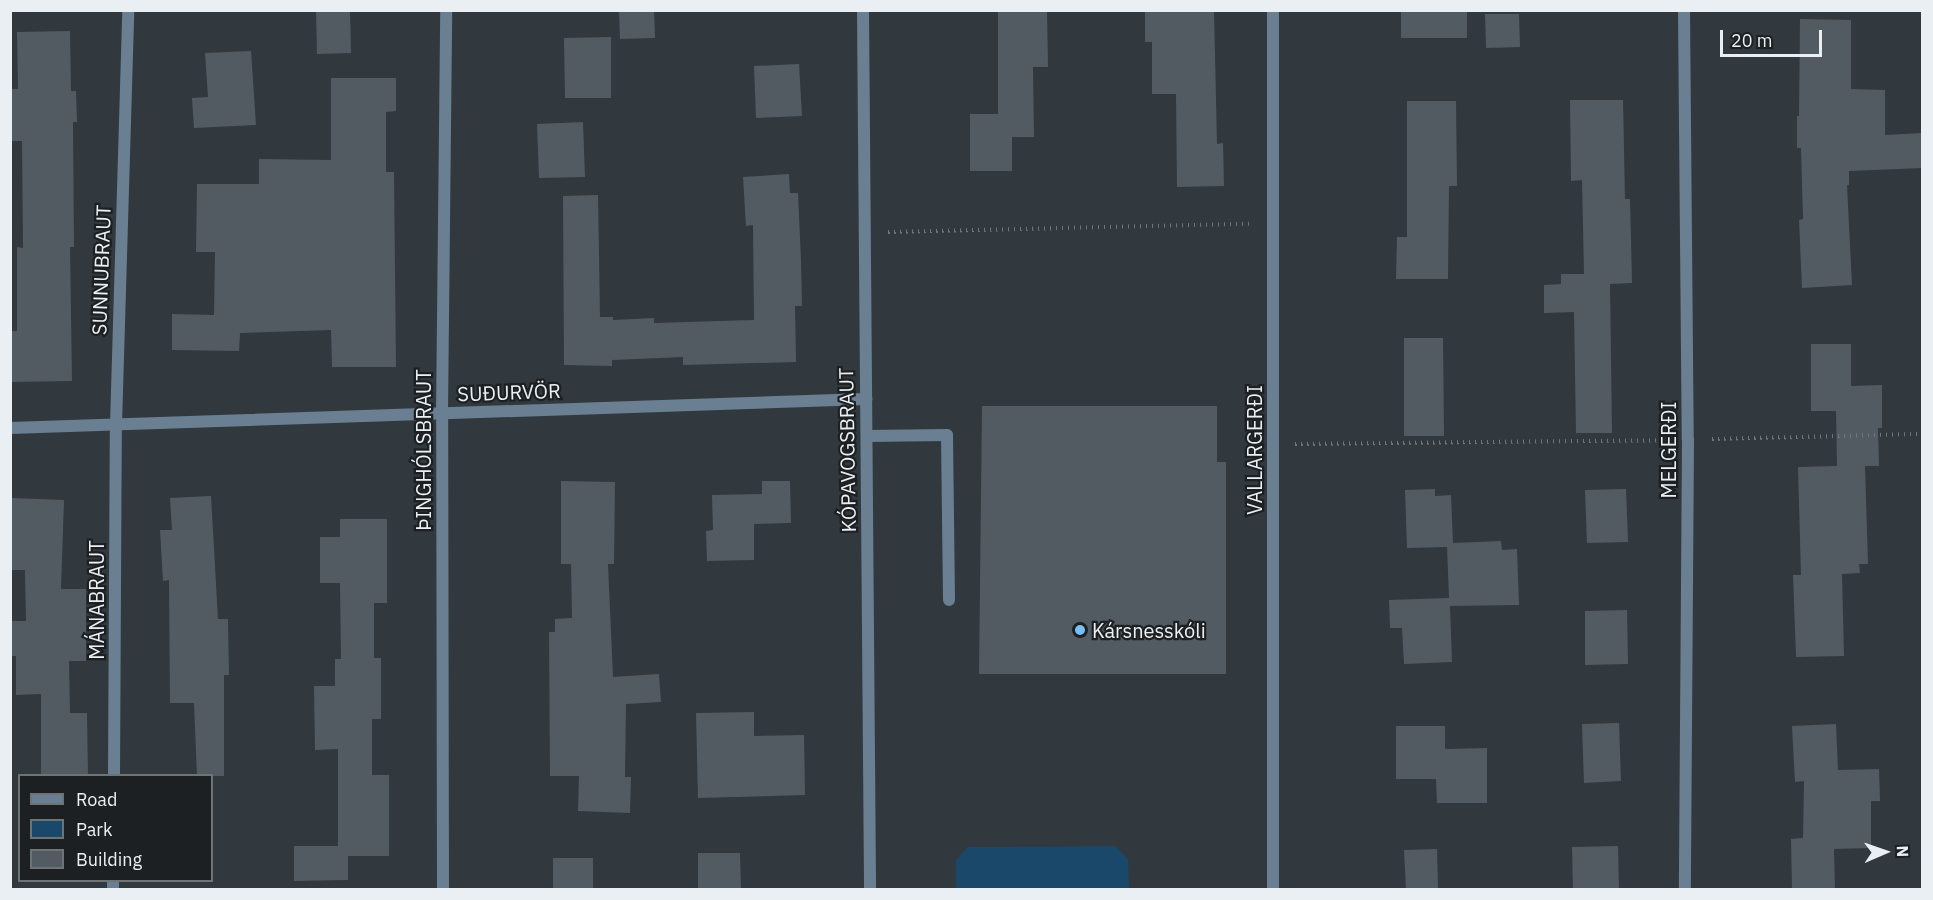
<!DOCTYPE html>
<html>
<head>
<meta charset="utf-8">
<style>
	body { margin:0 }
	#map { position:relative; width:1933px; height:900px; overflow:hidden; background:#31393f; font-family:"IBM Plex Sans",sans-serif }
	div>[style] { position:absolute }
	.green>* { inset:0; background:#19486b }
	.building>* { inset:0; background:#535b62 }
	.path>* { height:4px; margin-top:-2px; transform-origin:0; background:repeating-linear-gradient(90deg,#6f767b 0 1.5px,transparent 0 6px) }
	.service>* { height:12px; margin:-6px; padding:0 6px; transform-origin:6px; border-radius:6px; background:#6a7f92 }
	.minor>* { height:12px; margin:-6px; padding:0 6px; transform-origin:6px; border-radius:6px; background:#6a7f92 }
	.tertiary>* { height:12px; margin:-6px; padding:0 6px; transform-origin:6px; border-radius:6px; background:#6a7f92 }
	.dots>* { width:16px; height:16px; translate:-50% -50%; box-sizing:border-box; border:3px solid #1c2022; border-radius:50% }
	span { translate:-50% -50%; white-space:nowrap; text-align:center; line-height:1.15; -webkit-text-stroke:4.5px #1c2022; paint-order:stroke }
	.street-label { font-size:20px; color:#eaeff3 }
	.poi-label { font-size:20px; color:#eaeff3 }
	.left { translate:0 -50%; text-align:left }
	.frame { position:absolute; inset:0; border:12px solid #eaeff3; pointer-events:none }
	.legend { position:absolute; left:18px; top:774px; width:195px; height:108px; box-sizing:border-box; background:#1c2022; border:2px solid #6e7376; margin:0; padding:8px 10px; list-style:none; font-size:18px; color:#eaeff3 }
	.legend li { display:flex; align-items:center; gap:12px; height:30px }
	.legend b { width:30px; border:2px solid #6e7376 }
	.north { position:absolute; left:1855px; top:822px; width:60px; height:60px; -webkit-text-stroke:4px #1c2022; paint-order:stroke; rotate:88deg; font-size:16px; font-weight:700; line-height:24px; text-align:center; color:#eaeff3 }
	.north::after { content:''; display:block; margin:auto; width:21px; height:27px; background:#eaeff3; clip-path:polygon(50% 0,100% 100%,50% 72%,0 100%) }
	.scale { position:absolute; left:1720px; top:30px; width:102px; height:27px; box-sizing:border-box; border:3px solid #eaeff3; border-top:0; padding-left:8px; font-size:18px; line-height:21px; white-space:nowrap; color:#eaeff3; -webkit-text-stroke:4px #1c2022; paint-order:stroke }
</style>
</head>
<body>
<div id="map">
	<div class="green">
		<div style="clip-path:polygon(1115px 846px,1128px 859px,1129px 889px,956px 889px,956px 860px,968px 847px)"></div>
	</div>
	<div class="building">
		<div style="clip-path:polygon(316px 10px,350px 10px,351px 53px,317px 54px)"></div>
		<div style="clip-path:polygon(619px 10px,654px 10px,655px 38px,620px 39px)"></div>
		<div style="clip-path:polygon(998px 10px,1047px 10px,1048px 67px,1033px 67px,1034px 137px,1012px 137px,1012px 171px,970px 171px,970px 114px,998px 114px)"></div>
		<div style="clip-path:polygon(1401px 10px,1467px 10px,1467px 38px,1401px 38px)"></div>
		<div style="clip-path:polygon(1145px 11px,1214px 11px,1217px 144px,1223px 143px,1224px 186px,1177px 187px,1176px 94px,1152px 94px,1152px 42px,1145px 42px)"></div>
		<div style="clip-path:polygon(1485px 14px,1519px 14px,1520px 47px,1486px 48px)"></div>
		<div style="clip-path:polygon(1800px 19px,1851px 20px,1851px 89px,1885px 90px,1885px 135px,1923px 133px,1923px 168px,1849px 171px,1849px 185px,1847px 185px,1852px 285px,1802px 288px,1799px 220px,1803px 219px,1801px 148px,1797px 148px,1797px 116px,1799px 116px)"></div>
		<div style="clip-path:polygon(70px 31px,71px 91px,76px 91px,77px 122px,73px 122px,74px 247px,70px 247px,72px 381px,10px 382px,10px 331px,17px 331px,17px 247px,23px 248px,22px 141px,10px 141px,10px 89px,18px 89px,17px 32px)"></div>
		<div style="clip-path:polygon(611px 37px,611px 98px,565px 98px,564px 38px)"></div>
		<div style="clip-path:polygon(251px 51px,256px 125px,194px 128px,192px 98px,208px 97px,205px 53px)"></div>
		<div style="clip-path:polygon(799px 64px,802px 116px,756px 118px,754px 66px)"></div>
		<div style="clip-path:polygon(331px 78px,396px 78px,396px 111px,386px 112px,386px 172px,394px 172px,396px 367px,332px 367px,331px 330px,240px 333px,239px 351px,172px 350px,172px 314px,214px 315px,215px 252px,196px 252px,197px 184px,259px 184px,259px 159px,331px 160px)"></div>
		<div style="clip-path:polygon(1570px 100px,1623px 100px,1625px 199px,1630px 199px,1632px 283px,1610px 284px,1612px 433px,1576px 433px,1574px 312px,1544px 313px,1544px 285px,1561px 284px,1561px 274px,1584px 274px,1582px 180px,1571px 181px)"></div>
		<div style="clip-path:polygon(1407px 101px,1456px 101px,1457px 186px,1449px 186px,1448px 279px,1396px 279px,1397px 237px,1407px 237px)"></div>
		<div style="clip-path:polygon(583px 122px,585px 177px,539px 178px,537px 124px)"></div>
		<div style="clip-path:polygon(789px 174px,790px 193px,798px 193px,801px 260px,802px 306px,795px 306px,796px 362px,683px 365px,683px 357px,612px 360px,612px 366px,564px 365px,563px 196px,598px 195px,600px 317px,613px 317px,613px 320px,654px 318px,654px 323px,754px 320px,753px 225px,746px 226px,743px 177px)"></div>
		<div style="clip-path:polygon(1404px 338px,1443px 338px,1444px 436px,1404px 436px)"></div>
		<div style="clip-path:polygon(1811px 344px,1851px 344px,1851px 386px,1882px 385px,1882px 428px,1878px 428px,1879px 466px,1865px 466px,1868px 564px,1859px 564px,1860px 573px,1842px 574px,1844px 656px,1796px 657px,1793px 575px,1801px 575px,1798px 467px,1837px 466px,1836px 411px,1811px 411px)"></div>
		<div style="clip-path:polygon(982px 406px,1217px 406px,1217px 462px,1226px 462px,1226px 674px,979px 674px)"></div>
		<div style="clip-path:polygon(561px 481px,615px 482px,614px 564px,608px 564px,613px 677px,659px 674px,661px 702px,626px 704px,625px 777px,631px 777px,630px 813px,578px 811px,579px 776px,550px 776px,549px 632px,555px 632px,555px 619px,572px 618px,571px 564px,561px 564px)"></div>
		<div style="clip-path:polygon(762px 481px,790px 481px,791px 523px,754px 524px,754px 560px,707px 561px,706px 531px,713px 530px,712px 495px,762px 494px)"></div>
		<div style="clip-path:polygon(1435px 489px,1435px 496px,1451px 495px,1453px 543px,1501px 541px,1502px 550px,1517px 549px,1519px 605px,1450px 606px,1452px 662px,1404px 664px,1402px 628px,1390px 628px,1389px 600px,1449px 598px,1447px 547px,1407px 548px,1405px 490px)"></div>
		<div style="clip-path:polygon(1626px 489px,1628px 542px,1587px 543px,1585px 490px)"></div>
		<div style="clip-path:polygon(211px 496px,218px 619px,228px 619px,229px 675px,224px 675px,224px 776px,197px 776px,194px 703px,170px 703px,169px 580px,163px 581px,160px 530px,172px 530px,170px 498px)"></div>
		<div style="clip-path:polygon(12px 498px,64px 500px,61px 589px,86px 589px,86px 661px,69px 661px,70px 713px,87px 713px,88px 776px,41px 776px,41px 694px,16px 695px,16px 656px,10px 656px,10px 621px,26px 621px,25px 570px,10px 570px)"></div>
		<div style="clip-path:polygon(340px 519px,387px 519px,387px 603px,374px 603px,374px 658px,381px 658px,381px 719px,372px 719px,372px 775px,389px 775px,389px 856px,348px 856px,348px 880px,294px 881px,294px 846px,338px 846px,338px 749px,315px 750px,314px 686px,335px 686px,335px 659px,341px 659px,340px 583px,320px 583px,320px 537px,340px 537px)"></div>
		<div style="clip-path:polygon(1627px 610px,1628px 664px,1585px 665px,1585px 611px)"></div>
		<div style="clip-path:polygon(754px 712px,754px 736px,804px 735px,805px 795px,698px 798px,696px 713px)"></div>
		<div style="clip-path:polygon(1619px 723px,1621px 781px,1584px 783px,1582px 724px)"></div>
		<div style="clip-path:polygon(1836px 724px,1838px 770px,1879px 769px,1880px 801px,1871px 801px,1871px 848px,1834px 849px,1835px 890px,1792px 890px,1791px 839px,1803px 838px,1804px 781px,1795px 782px,1792px 726px)"></div>
		<div style="clip-path:polygon(1396px 726px,1445px 726px,1445px 749px,1487px 748px,1487px 803px,1437px 803px,1436px 779px,1396px 779px)"></div>
		<div style="clip-path:polygon(1618px 846px,1619px 890px,1573px 890px,1572px 847px)"></div>
		<div style="clip-path:polygon(1437px 849px,1438px 890px,1406px 890px,1404px 850px)"></div>
		<div style="clip-path:polygon(698px 853px,740px 853px,741px 890px,698px 890px)"></div>
		<div style="clip-path:polygon(553px 858px,593px 858px,593px 890px,553px 890px)"></div>
	</div>
	<div class="path">
		<div style="left:888px;top:232px;width:361px;rotate:-1.3deg"></div>
		<div style="left:1712px;top:439px;width:210px;rotate:-1.4deg"></div>
		<div style="left:1295px;top:444px;width:370px;rotate:-0.6deg"></div>
	</div>
	<div class="service">
		<div style="left:867px;top:436px;width:80px;rotate:-0.7deg"></div>
		<div style="left:947px;top:435px;width:165px;rotate:89.3deg"></div>
	</div>
	<div class="minor">
		<div style="left:1273px;top:10px;width:880px;rotate:90deg"></div>
		<div style="left:1684px;top:10px;width:430px;rotate:89.5deg"></div>
		<div style="left:1688px;top:440px;width:450px;rotate:90.4deg"></div>
		<div style="left:10px;top:428px;width:857px;rotate:-1.94deg"></div>
		<div style="left:114px;top:776px;width:351px;rotate:-89.7deg"></div>
		<div style="left:116px;top:425px;width:415px;rotate:-88.3deg"></div>
		<div style="left:113px;top:890px;width:10px;rotate:-90deg"></div>
		<div style="left:443px;top:890px;width:476px;rotate:-90.1deg"></div>
		<div style="left:442px;top:414px;width:404px;rotate:-89.4deg"></div>
	</div>
	<div class="tertiary">
		<div style="left:863px;top:10px;width:880px;rotate:89.54deg"></div>
	</div>
	<div class="dots">
		<div style="left:1080px;top:630px;background:#78bff8"></div>
	</div>
	<div class="street-label">
		<span style="left:101px;top:270px;rotate:-88deg">SUNNUBRAUT</span>
		<span style="left:509px;top:392px;rotate:-2deg">SUÐURVÖR</span>
		<span style="left:423px;top:450px;rotate:-90deg">ÞINGHÓLSBRAUT</span>
		<span style="left:847px;top:450px;rotate:-91deg">KÓPAVOGSBRAUT</span>
		<span style="left:1254px;top:450px;rotate:-90deg">VALLARGERÐI</span>
		<span style="left:1668px;top:450px;rotate:-90deg">MELGERÐI</span>
		<span style="left:96px;top:600px;rotate:-90deg">MÁNABRAUT</span>
	</div>
	<div class="poi-label">
		<span class="left" style="left:1092px;top:630px">Kársnesskóli</span>
	</div>
	<div class="frame"></div>
	<ul class="legend">
	<li><b style="height:8px;background:#6a7f92"></b>Road</li>
	<li><b style="height:16px;background:#19486b"></b>Park</li>
	<li><b style="height:16px;background:#535b62"></b>Building</li>
	</ul>
	<div class="north">N</div>
	<div class="scale">20 m</div>
</div>
</body>
</html>
